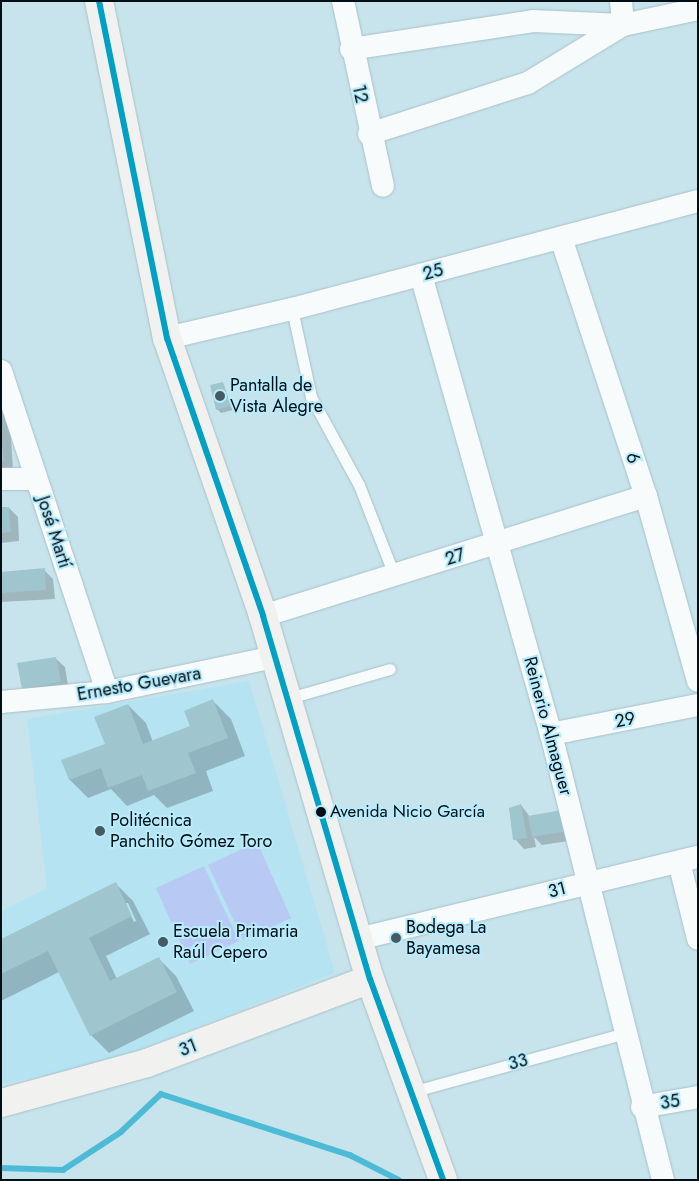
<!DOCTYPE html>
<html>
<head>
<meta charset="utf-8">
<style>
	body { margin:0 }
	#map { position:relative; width:699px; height:1181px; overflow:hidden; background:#c7e4ed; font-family:Jost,sans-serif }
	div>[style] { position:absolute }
	.built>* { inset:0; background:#b5e3f1 }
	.green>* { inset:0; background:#b8c9f4 }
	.shadow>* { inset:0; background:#0003 }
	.stream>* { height:5.5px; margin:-2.75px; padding:0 2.75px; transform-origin:2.75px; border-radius:2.75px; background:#4dbbd5 }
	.building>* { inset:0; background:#9fc5cf }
	.roads { filter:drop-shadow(0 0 1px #aac0c7) drop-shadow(0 0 1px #aac0c7) }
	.lane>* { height:11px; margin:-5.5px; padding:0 5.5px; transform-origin:5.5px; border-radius:5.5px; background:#f7fbfc }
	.street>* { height:22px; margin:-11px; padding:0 11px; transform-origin:11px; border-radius:11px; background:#f7fbfc }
	.secondary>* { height:28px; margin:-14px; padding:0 14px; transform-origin:14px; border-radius:14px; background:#f1f1f0 }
	.bus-1>* { height:6px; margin:-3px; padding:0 3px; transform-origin:3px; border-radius:3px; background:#00a1c5 }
	.dots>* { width:14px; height:14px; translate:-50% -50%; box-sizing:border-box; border:2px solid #b8ecfc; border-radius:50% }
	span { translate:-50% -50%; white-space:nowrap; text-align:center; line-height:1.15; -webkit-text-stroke:4px #b8ecfc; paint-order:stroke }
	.bus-label { font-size:17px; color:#000f15 }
	.left { translate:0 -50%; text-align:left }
	.street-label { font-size:18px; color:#000f15 }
	.poi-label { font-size:18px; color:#000f15 }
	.frame { position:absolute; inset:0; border:2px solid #000f15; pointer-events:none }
</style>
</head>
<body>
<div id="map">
	<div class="built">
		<div style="clip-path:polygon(249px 681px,335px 973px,100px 1065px,1px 1084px,1px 911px,47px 888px,27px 719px)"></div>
	</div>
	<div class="green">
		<div style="clip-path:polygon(257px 842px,291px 918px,243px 940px,208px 865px)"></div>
		<div style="clip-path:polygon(204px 866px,239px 941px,190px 964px,156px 888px)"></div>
	</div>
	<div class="shadow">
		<div style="clip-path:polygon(223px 383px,233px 410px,221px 413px,217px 409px)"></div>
		<div style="clip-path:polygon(1px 397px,9px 405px,13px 470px,1px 471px)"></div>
		<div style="clip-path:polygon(9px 508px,18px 517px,19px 541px,1px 543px,1px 509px)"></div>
		<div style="clip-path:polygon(44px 570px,53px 579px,55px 599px,1px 602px,1px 573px)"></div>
		<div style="clip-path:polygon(55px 658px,65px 667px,69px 691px,33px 697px,23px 688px)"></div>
		<div style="clip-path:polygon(213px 701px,231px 719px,245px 756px,206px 771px,213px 791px,167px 808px,154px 795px,127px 806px,111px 789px,88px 798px,70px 780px,63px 761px,106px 745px,128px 705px,146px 723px,153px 742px,192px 727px)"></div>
		<div style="clip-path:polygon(521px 805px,530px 817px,562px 811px,575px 840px,542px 845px,534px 837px,536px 847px,524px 849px,515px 839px)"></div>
		<div style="clip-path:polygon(evenodd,115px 883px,133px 901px,150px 934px,106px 956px,117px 979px,158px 958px,176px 976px,194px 1011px,109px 1053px,91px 1035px,59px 972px,1px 1001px,1px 940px,115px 883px,125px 903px,128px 903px,136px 921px,134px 922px,125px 903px)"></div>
	</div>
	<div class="stream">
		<div style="left:1px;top:1168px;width:62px;rotate:1.8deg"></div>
		<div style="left:63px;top:1170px;width:69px;rotate:-33.2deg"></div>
		<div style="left:121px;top:1132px;width:55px;rotate:-43.5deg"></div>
		<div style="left:161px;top:1094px;width:199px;rotate:17.9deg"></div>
		<div style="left:350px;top:1155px;width:55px;rotate:27deg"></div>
	</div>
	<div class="building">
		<div style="clip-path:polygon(223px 382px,230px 406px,216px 410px,210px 385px)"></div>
		<div style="clip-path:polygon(1px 433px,4px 461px,1px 461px)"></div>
		<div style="clip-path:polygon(1px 507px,9px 507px,11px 532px,1px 533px)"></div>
		<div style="clip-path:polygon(45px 568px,46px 590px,1px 593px,1px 572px)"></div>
		<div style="clip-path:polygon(56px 657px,61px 682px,22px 689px,17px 663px)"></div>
		<div style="clip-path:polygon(213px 699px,228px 738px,188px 753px,196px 773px,148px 791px,142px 775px,108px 788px,101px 768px,69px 780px,61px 760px,105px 744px,94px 717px,128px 704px,143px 744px,190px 726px,184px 711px)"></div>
		<div style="clip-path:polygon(521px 804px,527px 838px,513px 840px,509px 808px)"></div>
		<div style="clip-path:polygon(562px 810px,567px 831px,532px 837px,528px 816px)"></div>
		<div style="clip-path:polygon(116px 882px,132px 916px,89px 938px,110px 981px,159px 957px,177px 992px,90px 1036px,48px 951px,1px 974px,1px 939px)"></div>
	</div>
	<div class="roads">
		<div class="lane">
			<div style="left:292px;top:309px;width:90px;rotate:77.8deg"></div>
			<div style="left:311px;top:397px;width:100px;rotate:61.4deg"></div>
			<div style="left:359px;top:485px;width:97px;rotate:68.7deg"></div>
			<div style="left:286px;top:699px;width:108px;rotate:-16.1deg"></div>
			<div style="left:411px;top:1092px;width:222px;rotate:-15.4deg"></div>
		</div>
		<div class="street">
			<div style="left:343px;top:1px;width:189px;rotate:77.8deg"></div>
			<div style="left:621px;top:1px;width:24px;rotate:85deg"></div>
			<div style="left:351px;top:49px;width:184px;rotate:-8.7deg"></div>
			<div style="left:533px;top:21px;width:90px;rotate:2.5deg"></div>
			<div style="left:623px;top:25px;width:77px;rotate:-12deg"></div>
			<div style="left:369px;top:134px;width:167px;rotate:-17.8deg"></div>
			<div style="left:528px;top:83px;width:111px;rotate:-31.4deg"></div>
			<div style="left:561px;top:238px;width:272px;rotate:71.8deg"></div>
			<div style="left:646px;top:496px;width:192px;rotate:74.3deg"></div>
			<div style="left:421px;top:275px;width:477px;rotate:74.2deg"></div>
			<div style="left:551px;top:734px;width:460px;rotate:75.9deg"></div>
			<div style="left:167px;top:338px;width:128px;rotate:-13.1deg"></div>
			<div style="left:292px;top:309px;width:420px;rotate:-14.9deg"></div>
			<div style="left:1px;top:371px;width:338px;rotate:71.7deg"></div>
			<div style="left:1px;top:479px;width:35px"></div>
			<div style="left:263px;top:616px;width:401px;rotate:-17.4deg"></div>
			<div style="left:1px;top:702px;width:106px;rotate:-5.4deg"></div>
			<div style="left:107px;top:692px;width:172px;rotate:-11.8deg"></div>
			<div style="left:551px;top:734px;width:150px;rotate:-11.2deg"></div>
			<div style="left:679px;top:862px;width:79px;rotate:76.1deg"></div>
			<div style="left:358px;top:939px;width:350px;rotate:-13.6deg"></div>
			<div style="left:642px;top:1107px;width:57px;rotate:-10.1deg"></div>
		</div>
		<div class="secondary">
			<div style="left:99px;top:1px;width:344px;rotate:78.6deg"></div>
			<div style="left:167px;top:338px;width:294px;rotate:70.9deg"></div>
			<div style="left:263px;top:616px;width:378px;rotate:73.6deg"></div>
			<div style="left:370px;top:979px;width:214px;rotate:70deg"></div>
			<div style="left:1px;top:1103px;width:151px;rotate:-15.3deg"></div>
			<div style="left:147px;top:1063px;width:238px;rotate:-20.6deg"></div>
		</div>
	</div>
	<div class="bus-1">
		<div style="left:99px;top:1px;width:344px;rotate:78.6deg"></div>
		<div style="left:167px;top:338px;width:294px;rotate:70.9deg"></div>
		<div style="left:263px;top:616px;width:378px;rotate:73.6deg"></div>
		<div style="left:370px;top:979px;width:214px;rotate:70deg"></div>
	</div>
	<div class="dots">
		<div style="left:220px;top:396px;background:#465a61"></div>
		<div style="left:321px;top:812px;background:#000f15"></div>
		<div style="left:100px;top:831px;background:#465a61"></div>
		<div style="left:396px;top:938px;background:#465a61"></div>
		<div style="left:163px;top:942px;background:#465a61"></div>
	</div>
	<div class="bus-label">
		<span class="left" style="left:330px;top:812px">Avenida Nicio García</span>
	</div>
	<div class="street-label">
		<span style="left:360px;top:94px;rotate:78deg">12</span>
		<span style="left:433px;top:272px;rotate:-15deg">25</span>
		<span style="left:633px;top:458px;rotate:72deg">6</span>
		<span style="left:54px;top:532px;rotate:72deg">José Martí</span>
		<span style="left:455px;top:557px;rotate:-17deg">27</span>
		<span style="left:139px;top:684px;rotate:-10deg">Ernesto Guevara</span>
		<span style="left:625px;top:720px;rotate:-11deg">29</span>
		<span style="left:548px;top:726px;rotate:75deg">Reinerio Almaguer</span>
		<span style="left:557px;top:890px;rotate:-14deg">31</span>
		<span style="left:188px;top:1048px;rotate:-21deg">31</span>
		<span style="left:518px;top:1062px;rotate:-15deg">33</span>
		<span style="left:670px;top:1102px;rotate:-9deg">35</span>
	</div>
	<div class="poi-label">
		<span class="left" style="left:230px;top:396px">Pantalla de<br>Vista Alegre</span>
		<span class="left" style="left:110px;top:831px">Politécnica<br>Panchito Gómez Toro</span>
		<span class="left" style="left:406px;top:938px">Bodega La<br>Bayamesa</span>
		<span class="left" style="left:173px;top:942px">Escuela Primaria<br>Raúl Cepero</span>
	</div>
	<div class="frame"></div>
</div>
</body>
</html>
